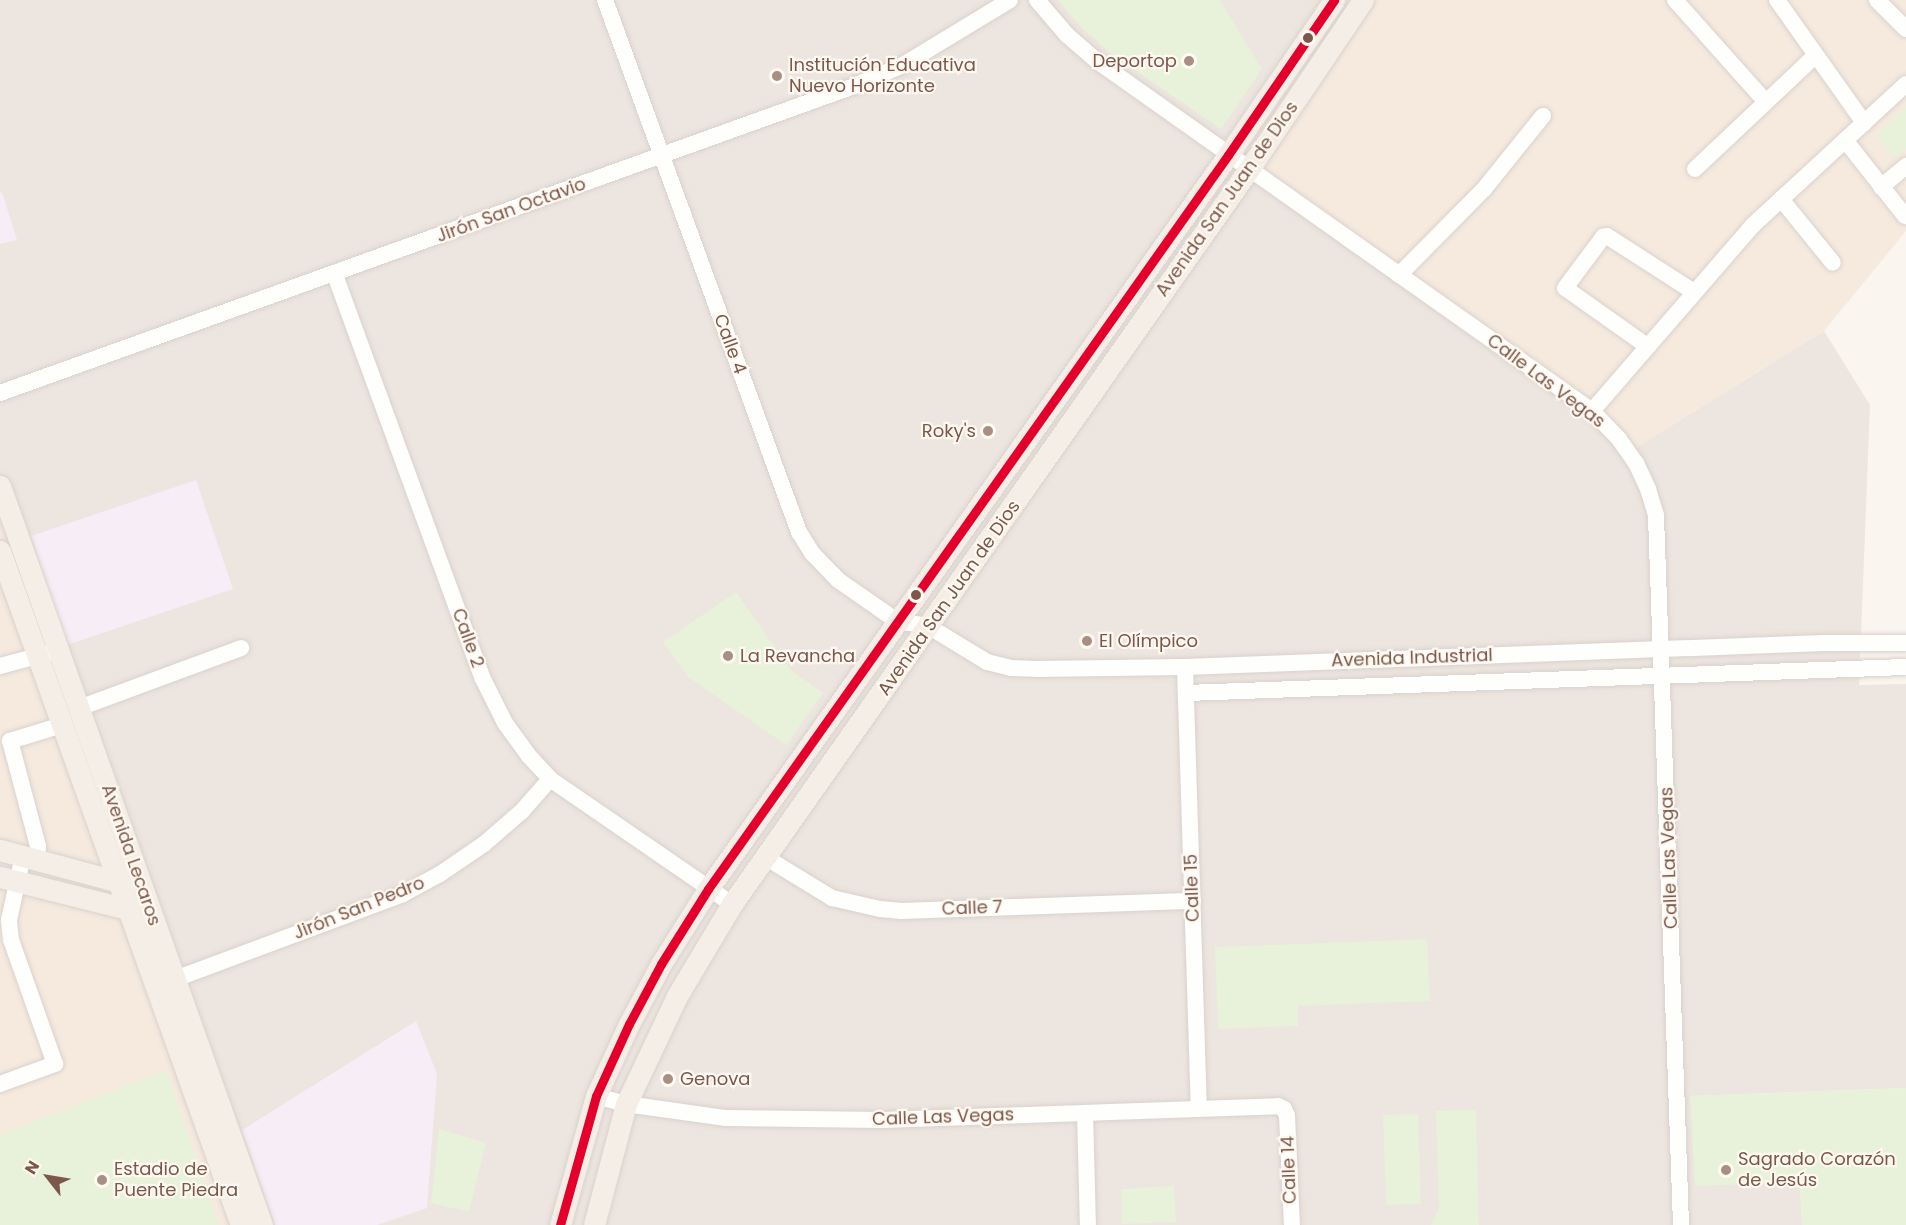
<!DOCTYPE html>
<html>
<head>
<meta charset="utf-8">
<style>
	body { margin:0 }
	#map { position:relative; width:1906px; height:1225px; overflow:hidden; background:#faf5ef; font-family:Poppins,sans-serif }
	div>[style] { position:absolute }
	.residential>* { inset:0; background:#f6eadf }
	.industrial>* { inset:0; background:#ede5df }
	.education>* { inset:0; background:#f6edf6 }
	.green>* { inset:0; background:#e8f1d9 }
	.roads { filter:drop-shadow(0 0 2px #d9d2cd) drop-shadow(0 0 2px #d9d2cd) }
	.minor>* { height:16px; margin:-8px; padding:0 8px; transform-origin:8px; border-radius:8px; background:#fefefd }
	.major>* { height:21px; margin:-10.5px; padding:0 10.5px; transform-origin:10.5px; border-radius:10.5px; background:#f4eee6 }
	.bus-1>* { height:9px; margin:-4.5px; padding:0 4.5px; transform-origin:4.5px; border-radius:4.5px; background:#e4002b }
	.dots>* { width:16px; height:16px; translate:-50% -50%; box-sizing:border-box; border:3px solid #fff9f2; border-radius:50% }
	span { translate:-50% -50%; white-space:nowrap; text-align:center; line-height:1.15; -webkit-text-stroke:4.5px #fff9f2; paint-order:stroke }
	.poi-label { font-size:18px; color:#7c584a }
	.right { translate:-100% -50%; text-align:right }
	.left { translate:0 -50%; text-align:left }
	.street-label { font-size:18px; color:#7c584a }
	.north { position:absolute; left:18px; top:1147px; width:60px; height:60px; -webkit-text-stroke:4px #fff9f2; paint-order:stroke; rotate:301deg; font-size:16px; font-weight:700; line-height:24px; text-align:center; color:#7c584a }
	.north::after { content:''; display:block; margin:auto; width:21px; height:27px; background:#7c584a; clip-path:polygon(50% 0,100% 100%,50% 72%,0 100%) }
</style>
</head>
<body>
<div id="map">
	<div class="residential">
		<div style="clip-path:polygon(1346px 0,1906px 0,1906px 231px,1824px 331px,1631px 451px,1240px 160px)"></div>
		<div style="clip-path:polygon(0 519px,176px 1010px,251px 1225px,0 1225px)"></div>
	</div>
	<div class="industrial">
		<div style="clip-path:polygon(0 0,1346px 0,1240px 159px,1587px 406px,1631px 451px,1824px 331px,1870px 405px,1859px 685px,1906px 684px,1906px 1088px,1690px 1096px,1800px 1182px,1802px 1225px,251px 1225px,0 519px)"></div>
	</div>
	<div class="education">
		<div style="clip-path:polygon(2px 192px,17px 240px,0 244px,0 193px)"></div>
		<div style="clip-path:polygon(196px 480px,233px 589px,67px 645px,31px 536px)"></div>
		<div style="clip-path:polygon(416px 1021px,437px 1074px,427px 1208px,377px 1225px,275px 1225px,242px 1130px)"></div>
	</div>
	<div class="green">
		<div style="clip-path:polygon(1058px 0,1220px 0,1262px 69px,1221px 129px,1110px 53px,1082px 28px)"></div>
		<div style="clip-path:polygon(1906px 107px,1906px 148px,1895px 158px,1875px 136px)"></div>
		<div style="clip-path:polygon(736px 592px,792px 671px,823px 693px,786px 745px,688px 677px,663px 642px)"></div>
		<div style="clip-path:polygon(25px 859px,117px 884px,126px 908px,21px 880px)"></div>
		<div style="clip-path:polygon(1427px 939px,1430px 1001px,1298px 1006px,1298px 1026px,1218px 1029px,1215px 947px)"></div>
		<div style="clip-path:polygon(166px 1070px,219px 1225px,0 1225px,0 1135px)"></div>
		<div style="clip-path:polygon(1906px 1088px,1906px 1225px,1802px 1225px,1799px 1182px,1695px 1186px,1690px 1096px)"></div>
		<div style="clip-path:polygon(1476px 1110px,1479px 1225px,1431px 1225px,1439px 1208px,1436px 1111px)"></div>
		<div style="clip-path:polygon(1418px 1114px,1421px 1204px,1386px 1205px,1383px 1115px)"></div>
		<div style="clip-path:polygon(439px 1129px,486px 1143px,469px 1212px,431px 1203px)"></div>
		<div style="clip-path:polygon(1174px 1186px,1176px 1222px,1122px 1224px,1121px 1189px)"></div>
	</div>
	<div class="roads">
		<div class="minor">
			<div style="left:605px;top:0;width:566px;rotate:69.97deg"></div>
			<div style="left:799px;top:532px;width:25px;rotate:58deg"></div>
			<div style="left:812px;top:553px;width:37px;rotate:46deg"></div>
			<div style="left:838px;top:580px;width:72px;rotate:34.8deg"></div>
			<div style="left:897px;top:621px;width:31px;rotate:9deg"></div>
			<div style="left:928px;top:626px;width:69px;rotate:31.4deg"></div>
			<div style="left:987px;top:662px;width:25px;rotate:14deg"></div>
			<div style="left:1011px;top:668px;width:25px;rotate:2deg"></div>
			<div style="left:1036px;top:669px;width:149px;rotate:-0.8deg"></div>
			<div style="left:1185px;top:667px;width:639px;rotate:-2.15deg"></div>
			<div style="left:1824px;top:643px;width:82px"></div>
			<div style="left:1037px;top:0;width:46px;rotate:49.4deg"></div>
			<div style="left:1067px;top:35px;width:40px;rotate:41deg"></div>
			<div style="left:1097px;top:61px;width:606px;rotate:35.26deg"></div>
			<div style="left:1592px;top:411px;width:39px;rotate:46deg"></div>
			<div style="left:1619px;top:439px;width:29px;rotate:55deg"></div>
			<div style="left:1636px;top:463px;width:29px;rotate:65deg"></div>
			<div style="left:1648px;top:489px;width:28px;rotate:73deg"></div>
			<div style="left:1656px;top:516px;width:709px;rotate:87.98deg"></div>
			<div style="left:1675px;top:0;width:135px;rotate:48.3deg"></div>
			<div style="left:1777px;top:0;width:151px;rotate:54.7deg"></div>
			<div style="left:1877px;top:0;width:41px;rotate:45deg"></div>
			<div style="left:1845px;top:140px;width:97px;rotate:51.7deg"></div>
			<div style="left:1695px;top:169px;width:166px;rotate:-43.3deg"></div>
			<div style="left:1881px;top:187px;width:33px;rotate:-40deg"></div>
			<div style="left:1781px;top:199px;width:82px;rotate:50.9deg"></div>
			<div style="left:335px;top:275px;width:428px;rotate:69.9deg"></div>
			<div style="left:482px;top:677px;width:51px;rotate:63.4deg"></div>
			<div style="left:505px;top:723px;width:39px;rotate:54deg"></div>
			<div style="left:528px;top:755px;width:33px;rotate:47deg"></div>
			<div style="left:550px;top:779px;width:221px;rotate:34.5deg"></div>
			<div style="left:1399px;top:275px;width:121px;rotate:-45.3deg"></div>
			<div style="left:1484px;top:189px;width:94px;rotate:-51.1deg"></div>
			<div style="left:1647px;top:346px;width:100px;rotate:-144.7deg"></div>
			<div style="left:1565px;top:288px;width:64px;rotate:-53.3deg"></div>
			<div style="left:1603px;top:237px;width:4px;rotate:-14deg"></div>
			<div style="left:1607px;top:236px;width:103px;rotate:32.8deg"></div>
			<div style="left:0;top:393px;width:908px;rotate:-19.77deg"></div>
			<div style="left:854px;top:86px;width:53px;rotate:-23.2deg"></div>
			<div style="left:903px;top:65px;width:125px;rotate:-31.3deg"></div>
			<div style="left:1592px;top:411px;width:245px;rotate:-49.1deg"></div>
			<div style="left:1752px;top:226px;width:209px;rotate:-42.7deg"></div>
			<div style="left:0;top:666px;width:51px;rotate:-14.9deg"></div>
			<div style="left:1185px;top:667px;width:442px;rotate:88.2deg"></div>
			<div style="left:1186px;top:693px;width:720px;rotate:-2.07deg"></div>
			<div style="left:79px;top:708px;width:173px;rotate:-20.3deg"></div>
			<div style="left:765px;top:857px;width:79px;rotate:31.5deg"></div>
			<div style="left:832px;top:898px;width:49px;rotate:12.9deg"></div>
			<div style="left:880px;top:909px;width:22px;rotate:5deg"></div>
			<div style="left:902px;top:911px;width:291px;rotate:-2deg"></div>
			<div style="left:37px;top:860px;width:14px;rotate:-86deg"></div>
			<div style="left:38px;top:846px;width:109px;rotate:-104.9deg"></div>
			<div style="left:10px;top:741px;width:54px;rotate:-17.1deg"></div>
			<div style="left:175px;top:979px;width:243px;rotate:-20.4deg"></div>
			<div style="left:403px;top:894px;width:42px;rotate:-28.4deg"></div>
			<div style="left:440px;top:874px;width:53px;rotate:-34.3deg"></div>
			<div style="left:484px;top:844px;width:50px;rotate:-41deg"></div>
			<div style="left:522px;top:811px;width:43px;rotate:-48.8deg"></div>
			<div style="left:0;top:1084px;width:59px;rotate:-20deg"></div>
			<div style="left:55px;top:1064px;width:132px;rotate:-109.5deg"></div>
			<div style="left:11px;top:940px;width:20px;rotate:-96deg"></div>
			<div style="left:9px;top:920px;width:66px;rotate:-77.7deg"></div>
			<div style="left:596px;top:1096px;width:31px;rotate:15deg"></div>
			<div style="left:626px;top:1104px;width:101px;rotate:8deg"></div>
			<div style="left:726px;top:1118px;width:156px;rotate:0.7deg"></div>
			<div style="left:882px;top:1120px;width:396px;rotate:-2deg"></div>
			<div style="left:1278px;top:1106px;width:7px;rotate:27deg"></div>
			<div style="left:1284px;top:1109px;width:8px;rotate:67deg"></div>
			<div style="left:1287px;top:1116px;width:109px;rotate:87.4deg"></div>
			<div style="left:1085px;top:1113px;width:112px;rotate:88.5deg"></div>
		</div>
		<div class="major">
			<div style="left:0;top:486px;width:784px;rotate:70.48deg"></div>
			<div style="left:0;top:551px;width:716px;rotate:70.32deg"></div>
			<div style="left:0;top:850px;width:131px;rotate:15deg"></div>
			<div style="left:0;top:877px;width:143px;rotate:14.1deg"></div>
			<div style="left:560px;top:1225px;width:134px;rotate:-74.4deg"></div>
			<div style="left:596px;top:1096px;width:79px;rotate:-65.4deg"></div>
			<div style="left:629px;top:1024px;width:68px;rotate:-61.9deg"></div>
			<div style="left:661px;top:964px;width:89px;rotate:-57.9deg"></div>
			<div style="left:708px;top:889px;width:900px;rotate:-54.68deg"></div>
			<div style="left:1228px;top:155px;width:188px;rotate:-55.6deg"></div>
			<div style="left:594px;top:1225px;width:125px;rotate:-75.2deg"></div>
			<div style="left:626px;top:1104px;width:119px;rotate:-64.7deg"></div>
			<div style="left:677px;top:996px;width:107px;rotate:-59.1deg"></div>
			<div style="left:732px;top:904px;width:899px;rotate:-54.88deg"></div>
			<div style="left:1249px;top:169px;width:204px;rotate:-56deg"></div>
		</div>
	</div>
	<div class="bus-1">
		<div style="left:560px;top:1225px;width:134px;rotate:-74.4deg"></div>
		<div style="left:596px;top:1096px;width:79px;rotate:-65.4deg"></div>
		<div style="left:629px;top:1024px;width:68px;rotate:-61.9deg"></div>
		<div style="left:661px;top:964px;width:89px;rotate:-57.9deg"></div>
		<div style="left:708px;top:889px;width:900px;rotate:-54.68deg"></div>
		<div style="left:1228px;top:155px;width:188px;rotate:-55.6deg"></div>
	</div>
	<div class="dots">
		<div style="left:1308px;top:38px;background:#7c584a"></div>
		<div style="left:1189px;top:61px;background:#a88f84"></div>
		<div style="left:777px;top:76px;background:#a88f84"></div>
		<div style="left:988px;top:431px;background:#a88f84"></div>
		<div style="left:916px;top:595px;background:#7c584a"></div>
		<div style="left:1087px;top:641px;background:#a88f84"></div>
		<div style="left:728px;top:656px;background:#a88f84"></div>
		<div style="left:668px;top:1079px;background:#a88f84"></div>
		<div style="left:1726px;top:1170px;background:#a88f84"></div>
		<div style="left:102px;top:1180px;background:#a88f84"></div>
	</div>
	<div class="poi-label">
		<span class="right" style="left:1177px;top:61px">Deportop</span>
		<span class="left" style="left:789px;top:76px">Institución Educativa<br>Nuevo Horizonte</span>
		<span class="right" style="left:976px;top:431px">Roky's</span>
		<span class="left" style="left:1099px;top:641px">El Olímpico</span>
		<span class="left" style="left:740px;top:656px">La Revancha</span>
		<span class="left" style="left:680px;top:1079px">Genova</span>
		<span class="left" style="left:1738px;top:1170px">Sagrado Corazón<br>de Jesús</span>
		<span class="left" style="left:114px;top:1180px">Estadio de<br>Puente Piedra</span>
	</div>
	<div class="street-label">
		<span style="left:1227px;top:199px;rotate:-55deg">Avenida San Juan de Dios</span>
		<span style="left:511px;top:210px;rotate:-20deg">Jirón San Octavio</span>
		<span style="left:730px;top:344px;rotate:70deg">Calle 4</span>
		<span style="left:1546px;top:381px;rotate:37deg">Calle Las Vegas</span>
		<span style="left:949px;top:598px;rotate:-55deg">Avenida San Juan de Dios</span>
		<span style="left:468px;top:638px;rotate:70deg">Calle 2</span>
		<span style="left:1412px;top:658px;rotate:-2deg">Avenida Industrial</span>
		<span style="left:131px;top:855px;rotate:71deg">Avenida Lecaros</span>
		<span style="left:1669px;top:858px;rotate:-92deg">Calle Las Vegas</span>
		<span style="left:1192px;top:888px;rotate:-92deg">Calle 15</span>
		<span style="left:359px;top:908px;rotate:-22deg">Jirón San Pedro</span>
		<span style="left:972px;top:908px;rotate:-2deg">Calle 7</span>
		<span style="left:943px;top:1117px;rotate:-2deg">Calle Las Vegas</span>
		<span style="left:1289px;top:1170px;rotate:-92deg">Calle 14</span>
	</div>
	<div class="north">N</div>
</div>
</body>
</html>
